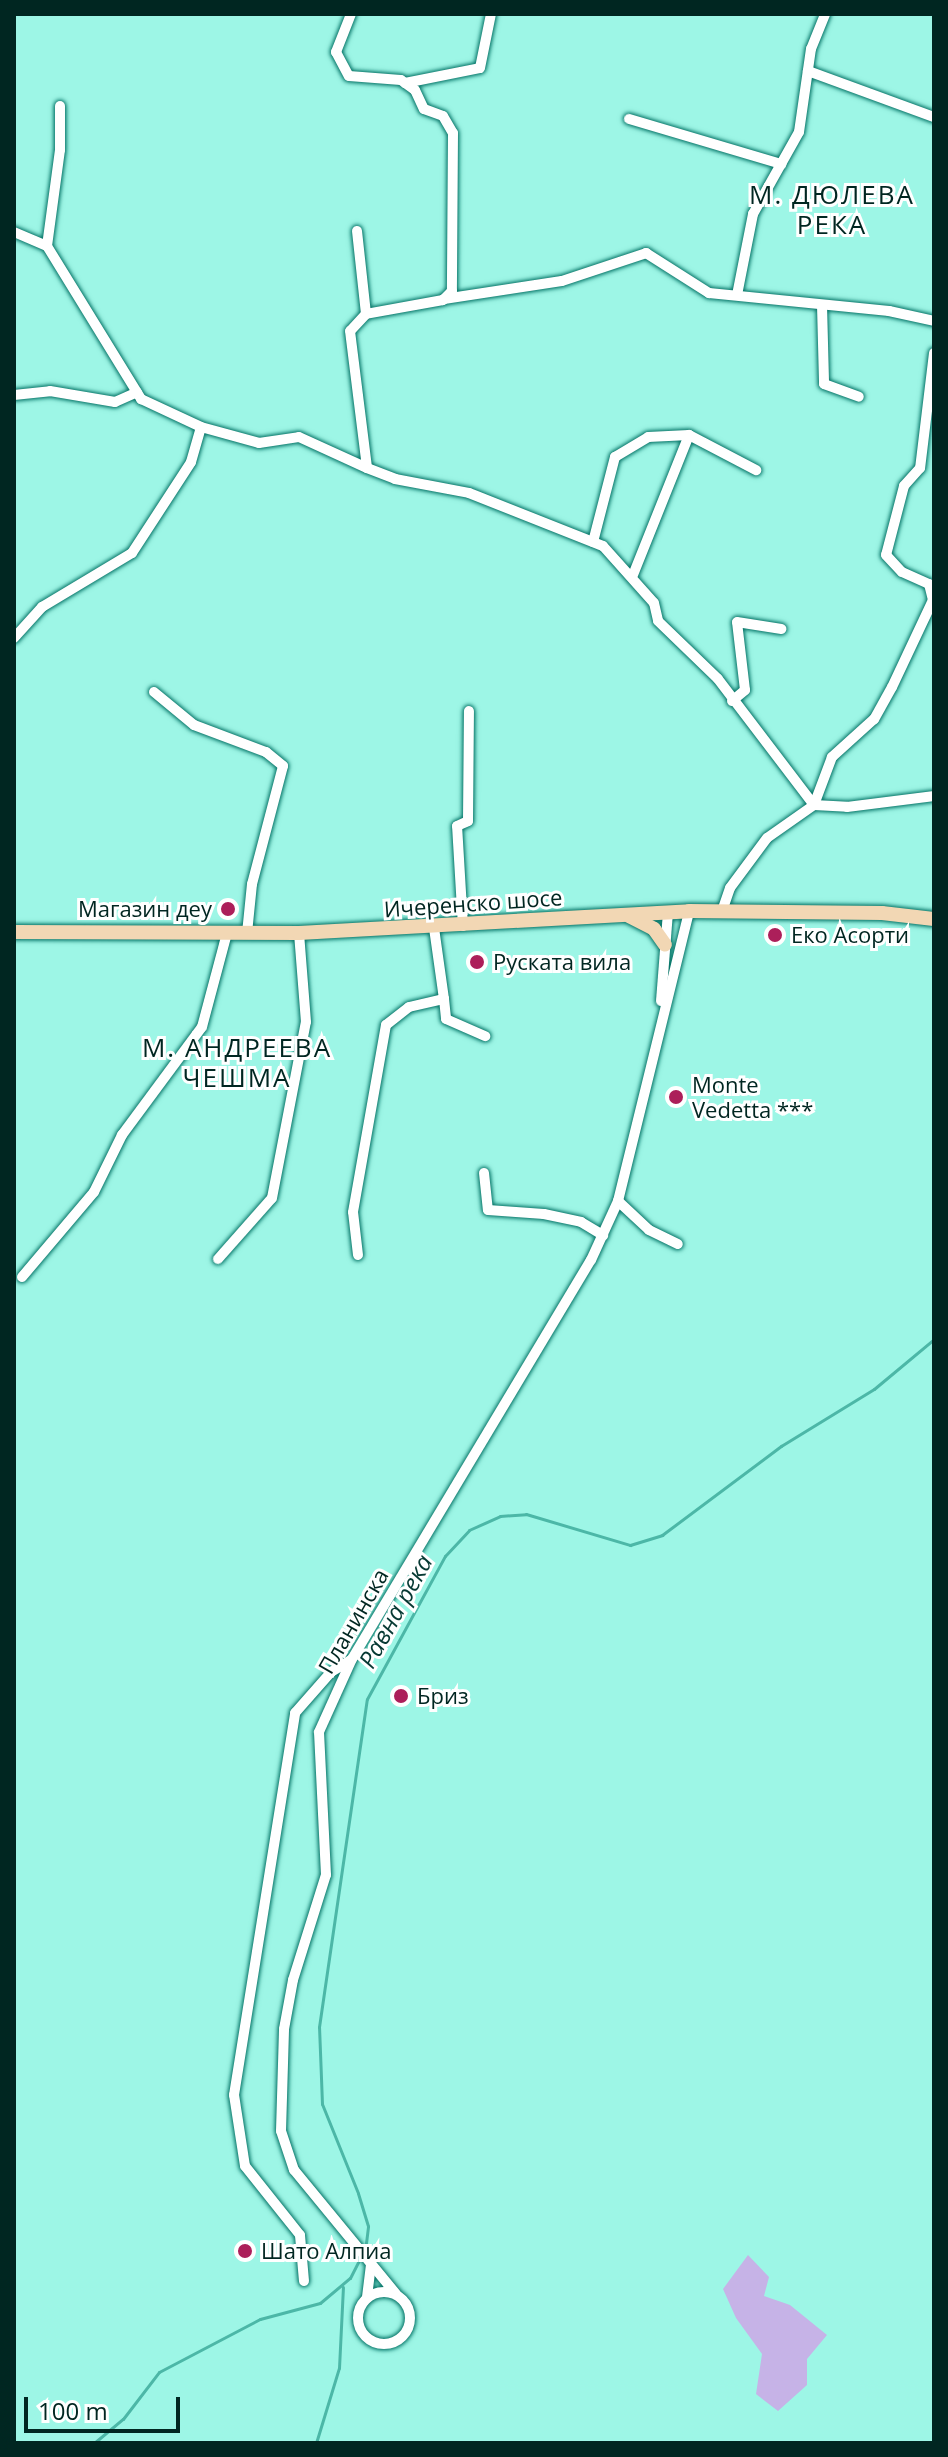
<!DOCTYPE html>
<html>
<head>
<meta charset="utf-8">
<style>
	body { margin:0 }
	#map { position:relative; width:948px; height:2457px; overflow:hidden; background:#9df6e6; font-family:"Open Sans",sans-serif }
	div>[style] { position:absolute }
	.green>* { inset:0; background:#c6b3e7 }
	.stream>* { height:3px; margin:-1.5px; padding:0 1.5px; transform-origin:1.5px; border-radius:1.5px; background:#4cb7a7 }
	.roads { filter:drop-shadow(0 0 2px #047366) drop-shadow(0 0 2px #047366) }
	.street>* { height:10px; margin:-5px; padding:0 5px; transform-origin:5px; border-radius:5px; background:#fff }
	.street>.ring { margin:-5px; padding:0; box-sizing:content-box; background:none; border:10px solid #fff; border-radius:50% }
	.secondary>* { height:14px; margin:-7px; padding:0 7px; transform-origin:7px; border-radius:7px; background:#f2d7b4 }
	.dots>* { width:22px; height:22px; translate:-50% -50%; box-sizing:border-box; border:4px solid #fff; border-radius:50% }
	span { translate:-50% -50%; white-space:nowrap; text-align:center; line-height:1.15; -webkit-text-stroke:6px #fff; paint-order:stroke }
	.street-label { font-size:22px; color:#002621 }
	.poi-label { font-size:22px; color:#002621 }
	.right { translate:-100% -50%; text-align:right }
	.left { translate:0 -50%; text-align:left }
	.water-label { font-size:24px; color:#063933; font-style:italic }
	.quarter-label { font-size:26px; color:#002621; letter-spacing:2px }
	.frame { position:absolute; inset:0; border:16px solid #002621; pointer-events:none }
	.scale { position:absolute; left:24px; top:2397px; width:156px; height:36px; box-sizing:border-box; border:4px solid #002621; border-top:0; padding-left:10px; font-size:24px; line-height:28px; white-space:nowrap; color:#002621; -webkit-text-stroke:6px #fff; paint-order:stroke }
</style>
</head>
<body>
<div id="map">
	<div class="green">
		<div style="clip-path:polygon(748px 2255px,769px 2277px,764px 2296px,790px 2305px,827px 2335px,807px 2359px,807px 2385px,778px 2411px,756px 2394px,762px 2354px,736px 2318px,723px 2289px)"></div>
	</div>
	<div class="stream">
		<div style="left:366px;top:2243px;width:17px;rotate:-83deg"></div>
		<div style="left:368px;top:2226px;width:34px;rotate:-107deg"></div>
		<div style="left:358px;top:2193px;width:96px;rotate:-112deg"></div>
		<div style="left:322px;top:2104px;width:77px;rotate:-92.2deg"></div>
		<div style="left:319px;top:2027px;width:331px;rotate:-81.7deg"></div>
		<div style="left:367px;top:1699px;width:163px;rotate:-61.4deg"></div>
		<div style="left:445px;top:1556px;width:35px;rotate:-47deg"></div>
		<div style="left:469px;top:1530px;width:34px;rotate:-24deg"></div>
		<div style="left:500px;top:1516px;width:26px;rotate:-4deg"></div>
		<div style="left:526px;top:1514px;width:109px;rotate:16.6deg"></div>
		<div style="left:630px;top:1545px;width:34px;rotate:-17deg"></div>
		<div style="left:662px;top:1535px;width:149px;rotate:-36.8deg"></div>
		<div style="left:781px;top:1446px;width:109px;rotate:-31.5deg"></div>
		<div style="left:874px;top:1389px;width:78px;rotate:-39.8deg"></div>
		<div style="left:94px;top:2443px;width:38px;rotate:-40deg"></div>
		<div style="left:123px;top:2419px;width:59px;rotate:-52.5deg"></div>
		<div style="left:159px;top:2372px;width:114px;rotate:-27.7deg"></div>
		<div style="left:260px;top:2319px;width:62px;rotate:-14.9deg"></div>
		<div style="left:320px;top:2303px;width:39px;rotate:-40deg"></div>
		<div style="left:350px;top:2278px;width:20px;rotate:-63deg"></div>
		<div style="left:316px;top:2443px;width:78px;rotate:-73deg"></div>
		<div style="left:339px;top:2368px;width:81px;rotate:-87.2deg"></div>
	</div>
	<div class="roads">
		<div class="street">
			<div style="left:351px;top:14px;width:41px;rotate:111.5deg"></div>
			<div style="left:336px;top:52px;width:27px;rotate:62deg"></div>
			<div style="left:349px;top:76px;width:52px;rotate:4.4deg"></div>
			<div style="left:401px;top:80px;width:17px;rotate:36deg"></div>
			<div style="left:415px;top:90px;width:21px;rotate:65deg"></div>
			<div style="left:424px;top:109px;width:20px;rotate:20deg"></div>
			<div style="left:443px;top:116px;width:20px;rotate:60deg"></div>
			<div style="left:453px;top:133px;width:158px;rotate:90.4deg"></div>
			<div style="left:452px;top:291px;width:13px;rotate:135deg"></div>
			<div style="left:443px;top:300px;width:78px;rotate:169.7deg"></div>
			<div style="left:366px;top:314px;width:23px;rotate:133deg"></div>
			<div style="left:350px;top:331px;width:138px;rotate:82.9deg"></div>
			<div style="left:367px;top:468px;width:30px;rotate:21deg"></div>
			<div style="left:395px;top:479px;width:75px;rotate:10.7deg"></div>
			<div style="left:469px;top:493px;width:144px;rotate:21.6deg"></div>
			<div style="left:603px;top:546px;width:76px;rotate:48.2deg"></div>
			<div style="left:654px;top:603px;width:18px;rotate:77deg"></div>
			<div style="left:658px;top:621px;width:83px;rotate:44deg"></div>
			<div style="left:718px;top:679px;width:158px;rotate:52.7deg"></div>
			<div style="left:814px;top:805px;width:57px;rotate:144.9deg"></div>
			<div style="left:767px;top:838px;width:62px;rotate:126.5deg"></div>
			<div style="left:730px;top:888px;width:24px;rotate:109deg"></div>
			<div style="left:808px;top:71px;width:134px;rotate:20.1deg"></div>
			<div style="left:405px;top:83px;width:76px;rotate:-11.3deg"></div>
			<div style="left:480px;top:68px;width:55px;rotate:-78.5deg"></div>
			<div style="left:629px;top:119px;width:159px;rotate:16.5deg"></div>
			<div style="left:357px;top:231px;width:83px;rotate:83.8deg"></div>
			<div style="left:14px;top:232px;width:36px;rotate:23deg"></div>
			<div style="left:47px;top:246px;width:180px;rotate:58.4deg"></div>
			<div style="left:141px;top:399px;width:66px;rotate:25deg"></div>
			<div style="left:201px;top:427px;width:60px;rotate:15.4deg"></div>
			<div style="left:259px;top:443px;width:40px;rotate:-8.5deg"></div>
			<div style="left:299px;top:437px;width:75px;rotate:24.5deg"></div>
			<div style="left:47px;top:246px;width:97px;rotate:-82.3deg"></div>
			<div style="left:60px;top:150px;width:44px;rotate:-90deg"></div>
			<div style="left:737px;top:295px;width:83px;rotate:-78.8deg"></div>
			<div style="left:753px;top:214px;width:94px;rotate:-60.7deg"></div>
			<div style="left:799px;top:132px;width:84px;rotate:-81.8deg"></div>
			<div style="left:811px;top:49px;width:38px;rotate:-68deg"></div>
			<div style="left:444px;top:299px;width:119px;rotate:-8.7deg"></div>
			<div style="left:562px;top:281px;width:89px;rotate:-18.4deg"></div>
			<div style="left:646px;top:253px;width:75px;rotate:32.4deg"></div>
			<div style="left:709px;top:293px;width:181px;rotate:5.7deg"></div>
			<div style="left:889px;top:311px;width:46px;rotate:12.5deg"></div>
			<div style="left:822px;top:305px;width:79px;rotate:88.5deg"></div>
			<div style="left:824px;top:384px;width:37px;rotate:20deg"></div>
			<div style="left:934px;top:353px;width:116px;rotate:96.9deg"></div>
			<div style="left:920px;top:468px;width:24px;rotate:132deg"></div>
			<div style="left:904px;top:486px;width:71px;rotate:104.6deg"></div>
			<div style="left:886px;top:555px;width:23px;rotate:47deg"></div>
			<div style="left:902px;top:572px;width:30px;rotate:24deg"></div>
			<div style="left:929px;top:584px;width:16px;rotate:76deg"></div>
			<div style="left:933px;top:600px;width:96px;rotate:115.2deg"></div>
			<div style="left:892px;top:687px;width:37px;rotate:119deg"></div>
			<div style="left:874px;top:719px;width:57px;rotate:137.9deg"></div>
			<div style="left:832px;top:757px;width:51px;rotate:110.6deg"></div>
			<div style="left:814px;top:805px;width:33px;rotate:3deg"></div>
			<div style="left:847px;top:807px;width:88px;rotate:-7.2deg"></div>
			<div style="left:14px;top:395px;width:36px;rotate:-6deg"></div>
			<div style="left:50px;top:391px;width:66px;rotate:9.6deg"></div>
			<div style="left:115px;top:402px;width:24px;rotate:-24deg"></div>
			<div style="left:593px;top:542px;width:88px;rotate:-75.5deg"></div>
			<div style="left:615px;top:457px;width:39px;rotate:-31deg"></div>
			<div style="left:648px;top:437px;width:41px;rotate:-2.8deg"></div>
			<div style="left:633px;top:575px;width:151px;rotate:-68.2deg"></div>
			<div style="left:689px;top:435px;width:76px;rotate:27.6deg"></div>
			<div style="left:14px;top:638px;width:42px;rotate:-47.9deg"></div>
			<div style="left:42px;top:607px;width:105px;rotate:-31deg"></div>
			<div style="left:132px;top:553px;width:108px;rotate:-57deg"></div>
			<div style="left:191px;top:462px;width:36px;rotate:-74deg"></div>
			<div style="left:154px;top:692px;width:52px;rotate:39.5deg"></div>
			<div style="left:194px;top:725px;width:77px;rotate:20.6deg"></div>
			<div style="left:266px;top:752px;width:22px;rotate:39deg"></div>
			<div style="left:283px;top:766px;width:122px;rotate:104.7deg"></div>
			<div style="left:252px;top:884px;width:49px;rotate:95.8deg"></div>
			<div style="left:732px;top:701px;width:17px;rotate:-40deg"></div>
			<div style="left:745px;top:690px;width:68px;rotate:-96.7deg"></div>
			<div style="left:737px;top:622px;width:45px;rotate:9deg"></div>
			<div style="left:463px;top:926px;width:100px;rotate:-93.4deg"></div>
			<div style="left:457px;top:826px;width:12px;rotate:-24deg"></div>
			<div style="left:468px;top:821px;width:110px;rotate:-89.5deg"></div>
			<div style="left:444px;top:999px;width:20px;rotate:84deg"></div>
			<div style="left:446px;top:1019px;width:43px;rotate:23.6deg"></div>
			<div style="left:661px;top:1001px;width:89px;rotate:-85.5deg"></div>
			<div style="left:484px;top:1173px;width:37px;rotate:84deg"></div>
			<div style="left:488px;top:1210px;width:56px;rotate:4.1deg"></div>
			<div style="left:544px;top:1214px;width:38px;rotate:12deg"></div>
			<div style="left:581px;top:1222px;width:26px;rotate:31deg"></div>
			<div style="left:618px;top:1201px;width:42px;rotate:43.1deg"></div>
			<div style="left:649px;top:1230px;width:32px;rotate:26deg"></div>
			<div style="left:358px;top:1255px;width:43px;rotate:-96.6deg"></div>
			<div style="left:353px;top:1212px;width:190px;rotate:-80deg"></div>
			<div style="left:386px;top:1025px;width:29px;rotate:-38deg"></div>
			<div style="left:409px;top:1007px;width:36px;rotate:-13deg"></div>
			<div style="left:444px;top:999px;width:72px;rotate:-98deg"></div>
			<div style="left:218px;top:1259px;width:81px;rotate:-48.5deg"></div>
			<div style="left:272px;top:1198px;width:179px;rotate:-79.1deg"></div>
			<div style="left:306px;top:1022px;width:89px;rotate:-94.5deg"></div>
			<div style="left:22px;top:1277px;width:111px;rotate:-49.7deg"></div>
			<div style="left:94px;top:1192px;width:64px;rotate:-63.8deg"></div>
			<div style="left:122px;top:1135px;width:134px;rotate:-53.5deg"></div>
			<div style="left:202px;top:1027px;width:97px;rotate:-75.1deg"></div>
			<div style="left:304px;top:2281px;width:46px;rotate:-95deg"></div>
			<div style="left:300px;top:2235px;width:88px;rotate:-128.6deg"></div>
			<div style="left:245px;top:2166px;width:72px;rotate:-98.8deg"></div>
			<div style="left:234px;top:2095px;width:387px;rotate:-80.9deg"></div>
			<div style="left:295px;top:1713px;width:55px;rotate:-48.7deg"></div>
			<div style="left:331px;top:1672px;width:23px;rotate:-31deg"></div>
			<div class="ring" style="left:358px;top:2292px;width:42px;height:42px"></div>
			<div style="left:396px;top:2294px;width:161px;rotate:-129.4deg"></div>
			<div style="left:294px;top:2170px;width:41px;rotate:-108.4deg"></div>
			<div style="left:281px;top:2131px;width:102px;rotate:-88.3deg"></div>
			<div style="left:284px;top:2029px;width:50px;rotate:-79.6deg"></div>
			<div style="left:293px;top:1980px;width:110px;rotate:-72.6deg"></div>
			<div style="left:326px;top:1875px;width:143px;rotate:-92.8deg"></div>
			<div style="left:319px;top:1732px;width:80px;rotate:-65.7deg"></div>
			<div style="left:352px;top:1659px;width:465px;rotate:-59.1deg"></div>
			<div style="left:591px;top:1260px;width:65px;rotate:-65.4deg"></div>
			<div style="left:618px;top:1201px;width:299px;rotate:-76.2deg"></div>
			<div style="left:367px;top:2297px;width:33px;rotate:-83deg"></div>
		</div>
		<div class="secondary">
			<div style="left:629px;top:916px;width:28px;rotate:27deg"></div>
			<div style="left:654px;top:929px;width:19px;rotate:55deg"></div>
			<div style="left:14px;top:932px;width:285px;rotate:0.2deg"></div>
			<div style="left:299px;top:933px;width:391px;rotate:-3.2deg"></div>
			<div style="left:689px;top:911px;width:193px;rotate:0.6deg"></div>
			<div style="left:882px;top:913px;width:52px;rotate:6.6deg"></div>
		</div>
	</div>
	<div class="dots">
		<div style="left:228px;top:909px;background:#ac1f5a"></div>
		<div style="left:775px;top:935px;background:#ac1f5a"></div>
		<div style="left:477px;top:962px;background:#ac1f5a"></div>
		<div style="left:676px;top:1097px;background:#ac1f5a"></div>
		<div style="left:401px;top:1696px;background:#ac1f5a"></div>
		<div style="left:245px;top:2251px;background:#ac1f5a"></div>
	</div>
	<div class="street-label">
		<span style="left:473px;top:903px;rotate:-4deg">Ичеренско шосе</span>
		<span style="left:353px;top:1621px;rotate:-60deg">Планинска</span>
	</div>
	<div class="poi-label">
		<span class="right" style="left:212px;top:909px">Магазин деу</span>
		<span class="left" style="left:791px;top:935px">Еко Асорти</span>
		<span class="left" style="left:493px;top:962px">Руската вила</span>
		<span class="left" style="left:692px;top:1097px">Monte<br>Vedetta ***</span>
		<span class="left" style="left:417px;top:1696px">Бриз</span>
		<span class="left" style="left:261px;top:2251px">Шато Алпиа</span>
	</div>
	<div class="water-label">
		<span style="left:395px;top:1611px;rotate:-61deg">Равна река</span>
	</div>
	<div class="quarter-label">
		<span style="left:832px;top:210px">М. ДЮЛЕВА<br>РЕКА</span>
		<span style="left:237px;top:1063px">М. АНДРЕЕВА<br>ЧЕШМА</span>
	</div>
	<div class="frame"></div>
	<div class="scale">100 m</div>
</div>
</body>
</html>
